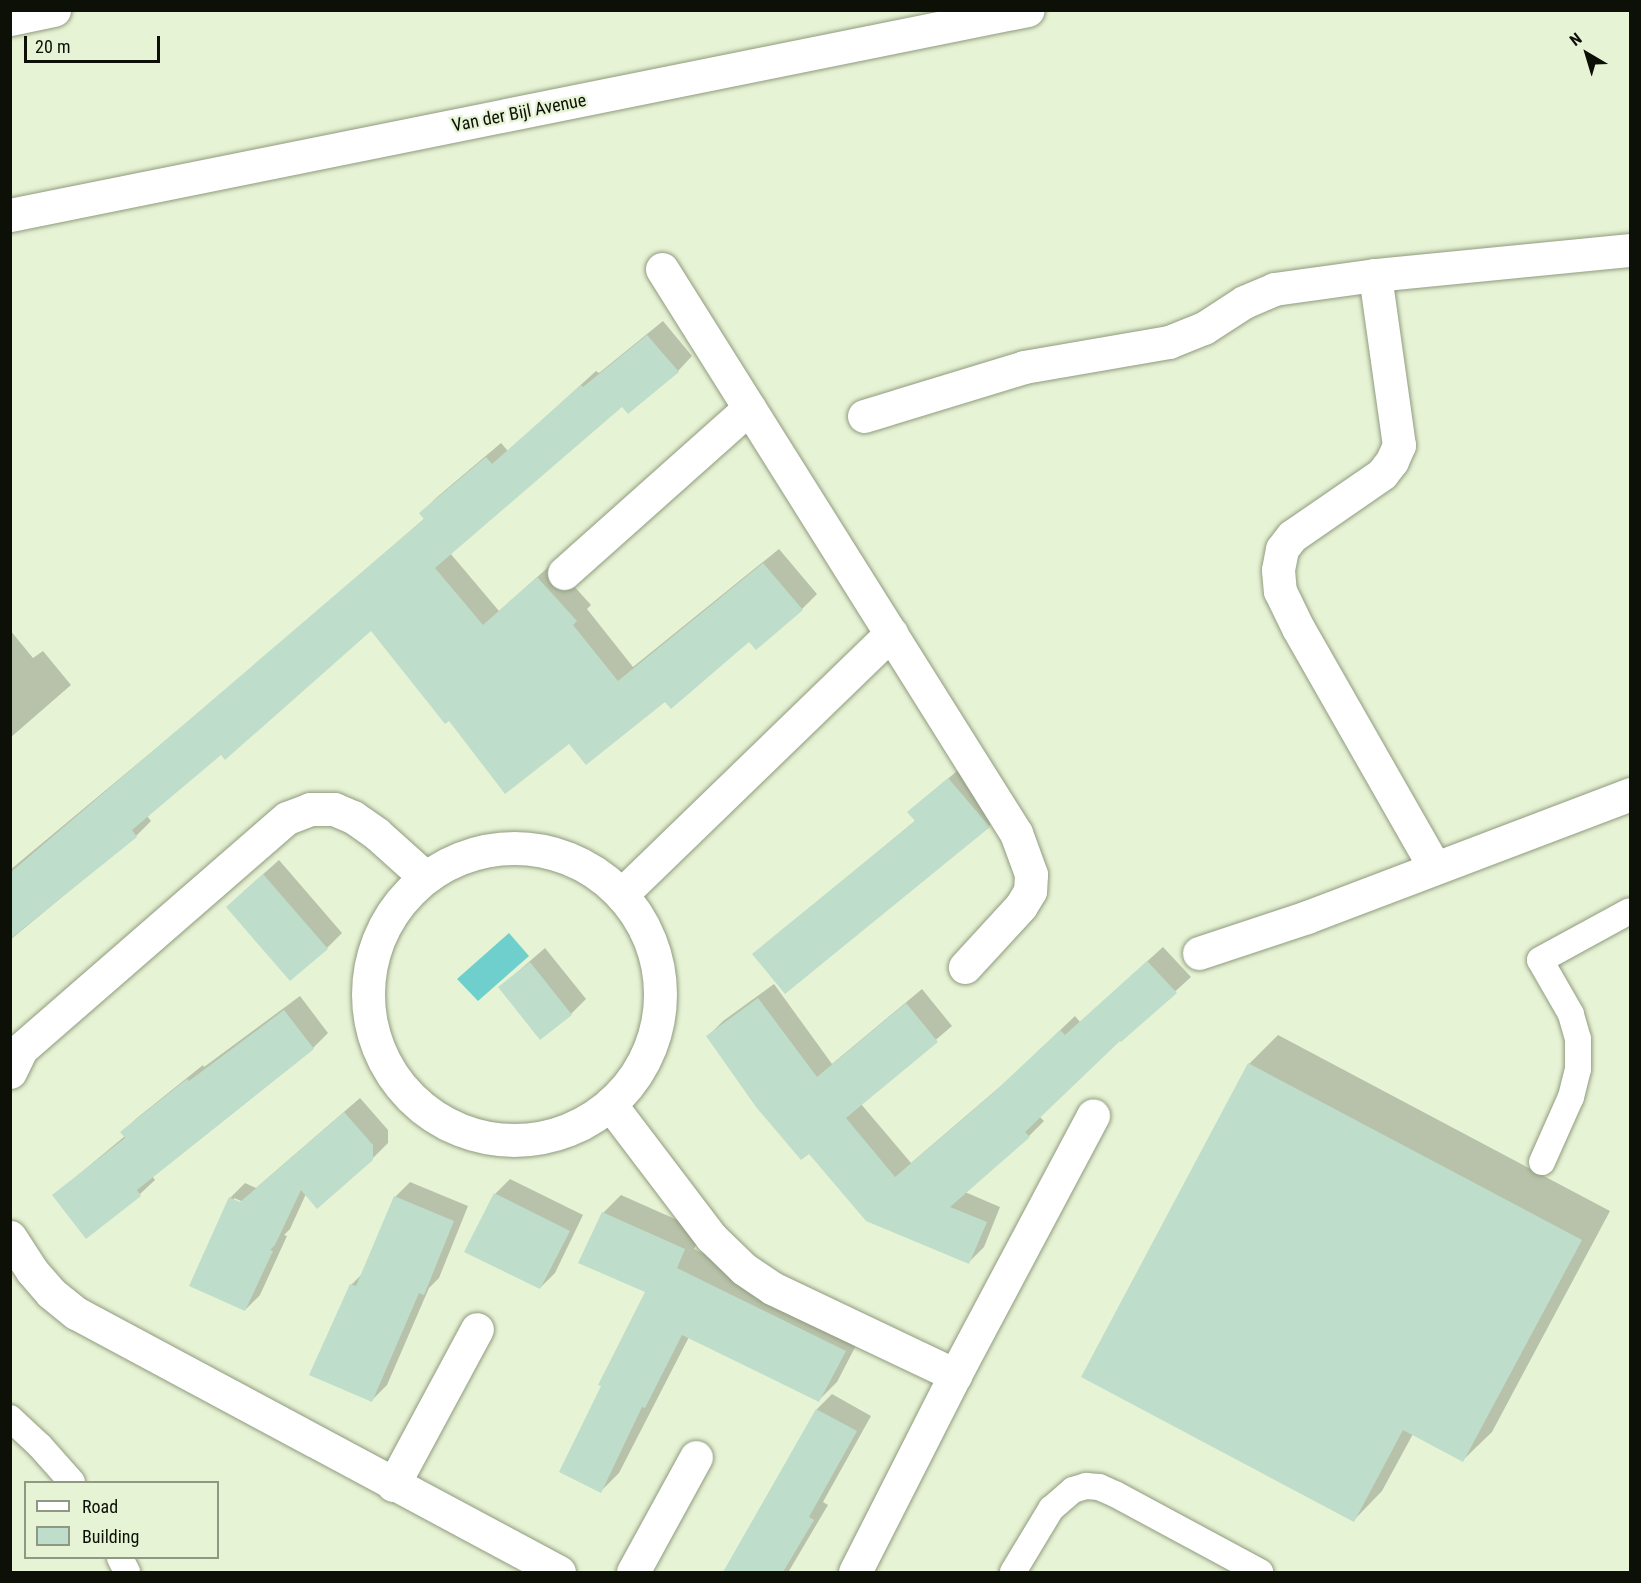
<!DOCTYPE html>
<html>
<head>
<meta charset="utf-8">
<style>
	body { margin:0 }
	#map { position:relative; width:1641px; height:1583px; overflow:hidden; background:#e7f3d5; font-family:"Roboto Condensed",sans-serif }
	div>[style] { position:absolute }
	.water>* { inset:0; background:#6ecfcd }
	.shadow>* { inset:0; background:#0003 }
	.building>* { inset:0; background:#bedecb }
	.roads { filter:drop-shadow(0 0 2px #909b7f) drop-shadow(0 0 2px #909b7f) }
	.service>* { height:26px; margin:-13px; padding:0 13px; transform-origin:13px; border-radius:13px; background:#fff }
	.minor>* { height:33px; margin:-16.5px; padding:0 16.5px; transform-origin:16.5px; border-radius:16.5px; background:#fff }
	.minor>.ring { margin:-16.5px; padding:0; box-sizing:content-box; background:none; border:33px solid #fff; border-radius:50% }
	.secondary>* { height:33px; margin:-16.5px; padding:0 16.5px; transform-origin:16.5px; border-radius:16.5px; background:#fff }
	span { translate:-50% -50%; white-space:nowrap; text-align:center; line-height:1.15; -webkit-text-stroke:4.5px #e7f3d5; paint-order:stroke }
	.street-label { font-size:18px; color:#0c1006 }
	.frame { position:absolute; inset:0; border:12px solid #0c1006; pointer-events:none }
	.legend { position:absolute; left:24px; top:1481px; width:195px; height:78px; box-sizing:border-box; background:#e7f3d5; border:2px solid #8f9882; margin:0; padding:8px 10px; list-style:none; font-size:18px; color:#0c1006 }
	.legend li { display:flex; align-items:center; gap:12px; height:30px }
	.legend b { width:30px; border:2px solid #8f9882 }
	.north { position:absolute; left:1557px; top:24px; width:60px; height:60px; -webkit-text-stroke:4px #e7f3d5; paint-order:stroke; rotate:322deg; font-size:16px; font-weight:700; line-height:24px; text-align:center; color:#0c1006 }
	.north::after { content:''; display:block; margin:auto; width:21px; height:27px; background:#0c1006; clip-path:polygon(50% 0,100% 100%,50% 72%,0 100%) }
	.scale { position:absolute; left:24px; top:36px; width:136px; height:27px; box-sizing:border-box; border:3px solid #0c1006; border-top:0; padding-left:8px; font-size:18px; line-height:21px; white-space:nowrap; color:#0c1006; -webkit-text-stroke:4px #e7f3d5; paint-order:stroke }
</style>
</head>
<body>
<div id="map">
	<div class="water">
		<div style="clip-path:polygon(509px 933px,529px 956px,478px 1001px,457px 979px)"></div>
	</div>
	<div class="shadow">
		<div style="clip-path:polygon(663px 321px,692px 356px,678px 371px,622px 405px,450px 553px,499px 611px,553px 563px,591px 605px,587px 609px,633px 667px,779px 549px,817px 594px,802px 609px,749px 640px,665px 699px,569px 742px,449px 719px,371px 629px,147px 816px,151px 821px,136px 836px,10px 940px,10px 870px,214px 700px,425px 518px,421px 513px,436px 498px,501px 443px,508px 451px,596px 371px,599px 373px)"></div>
		<div style="clip-path:polygon(10px 630px,33px 658px,43px 651px,71px 685px,10px 738px)"></div>
		<div style="clip-path:polygon(964px 765px,1004px 811px,989px 826px,754px 954px,916px 820px,909px 812px)"></div>
		<div style="clip-path:polygon(279px 860px,342px 933px,327px 948px,243px 892px)"></div>
		<div style="clip-path:polygon(1163px 947px,1191px 977px,1122px 1040px,1120px 1039px,1039px 1116px,1044px 1121px,1029px 1136px,965px 1192px,1000px 1207px,984px 1247px,969px 1262px,708px 1036px,723px 1021px,774px 984px,832px 1064px,922px 989px,952px 1026px,861px 1104px,911px 1163px,1009px 1079px,1075px 1016px,1080px 1022px)"></div>
		<div style="clip-path:polygon(545px 948px,586px 999px,571px 1014px,500px 987px)"></div>
		<div style="clip-path:polygon(300px 996px,328px 1033px,313px 1048px,152px 1176px,155px 1180px,140px 1194px,86px 1237px,54px 1195px,125px 1136px,122px 1132px,137px 1118px,203px 1065px,204px 1067px)"></div>
		<div style="clip-path:polygon(1278px 1035px,1610px 1211px,1492px 1432px,1463px 1460px,1413px 1434px,1382px 1491px,1354px 1520px,1249px 1064px)"></div>
		<div style="clip-path:polygon(evenodd,360px 1098px,388px 1130px,388px 1143px,372px 1159px,306px 1194px,290px 1229px,284px 1235px,287px 1236px,260px 1295px,245px 1310px,230px 1198px,245px 1183px,256px 1188px,360px 1098px,234px 1198px,248px 1204px,234px 1201px,234px 1198px)"></div>
		<div style="clip-path:polygon(510px 1179px,583px 1215px,555px 1273px,540px 1288px,495px 1194px)"></div>
		<div style="clip-path:polygon(410px 1182px,468px 1206px,439px 1278px,429px 1288px,387px 1385px,372px 1400px,351px 1285px,363px 1273px,395px 1197px)"></div>
		<div style="clip-path:polygon(621px 1195px,702px 1231px,694px 1249px,863px 1332px,837px 1382px,819px 1400px,689px 1337px,619px 1473px,601px 1491px,647px 1292px,603px 1213px)"></div>
		<div style="clip-path:polygon(832px 1394px,871px 1416px,823px 1502px,828px 1505px,789px 1571px,751px 1572px,731px 1561px,817px 1409px)"></div>
	</div>
	<div class="building">
		<div style="clip-path:polygon(647px 335px,679px 372px,628px 414px,622px 407px,435px 568px,483px 625px,537px 577px,577px 621px,573px 625px,618px 681px,763px 563px,803px 610px,756px 650px,749px 642px,671px 709px,665px 702px,586px 765px,569px 744px,505px 794px,449px 721px,445px 724px,371px 631px,225px 760px,221px 755px,132px 830px,137px 837px,10px 939px,10px 873px,424px 519px,419px 513px,486px 457px,492px 464px,581px 385px,583px 387px)"></div>
		<div style="clip-path:polygon(948px 778px,990px 827px,785px 994px,752px 954px,915px 821px,907px 812px)"></div>
		<div style="clip-path:polygon(263px 874px,328px 949px,290px 981px,226px 907px)"></div>
		<div style="clip-path:polygon(1147px 961px,1177px 993px,1121px 1042px,1120px 1041px,1025px 1132px,1030px 1137px,950px 1207px,987px 1222px,969px 1264px,866px 1221px,809px 1154px,801px 1160px,756px 1107px,706px 1036px,758px 998px,817px 1077px,906px 1003px,938px 1042px,846px 1118px,895px 1177px,992px 1094px,1060px 1030px,1065px 1035px)"></div>
		<div style="clip-path:polygon(530px 962px,572px 1015px,540px 1040px,498px 987px)"></div>
		<div style="clip-path:polygon(284px 1010px,314px 1049px,137px 1190px,141px 1196px,86px 1239px,52px 1195px,125px 1138px,120px 1132px,187px 1079px,189px 1081px)"></div>
		<div style="clip-path:polygon(1248px 1063px,1582px 1240px,1463px 1462px,1403px 1430px,1354px 1522px,1081px 1377px)"></div>
		<div style="clip-path:polygon(344px 1112px,373px 1145px,373px 1160px,317px 1209px,301px 1190px,275px 1245px,270px 1250px,273px 1251px,245px 1311px,189px 1286px,229px 1197px,240px 1202px)"></div>
		<div style="clip-path:polygon(494px 1193px,570px 1231px,540px 1289px,464px 1252px)"></div>
		<div style="clip-path:polygon(394px 1196px,454px 1221px,424px 1295px,419px 1293px,372px 1402px,309px 1375px,350px 1284px,356px 1286px)"></div>
		<div style="clip-path:polygon(602px 1212px,685px 1249px,677px 1268px,846px 1351px,819px 1402px,682px 1335px,645px 1408px,642px 1407px,601px 1493px,559px 1472px,601px 1386px,598px 1385px,645px 1292px,578px 1263px)"></div>
		<div style="clip-path:polygon(816px 1409px,857px 1431px,809px 1517px,814px 1520px,783px 1572px,723px 1572px)"></div>
	</div>
	<div class="roads">
		<div class="service">
			<div style="left:1542px;top:1162px;width:71px;rotate:-66deg"></div>
			<div style="left:1571px;top:1097px;width:29px;rotate:-76deg"></div>
			<div style="left:1578px;top:1069px;width:30px;rotate:-90deg"></div>
			<div style="left:1578px;top:1039px;width:26px;rotate:-106deg"></div>
			<div style="left:1571px;top:1014px;width:62px;rotate:-119.9deg"></div>
			<div style="left:1540px;top:960px;width:102px;rotate:-28.6deg"></div>
			<div style="left:10px;top:1418px;width:41px;rotate:43deg"></div>
			<div style="left:40px;top:1446px;width:48px;rotate:48.4deg"></div>
			<div style="left:120px;top:1558px;width:16px;rotate:63deg"></div>
			<div style="left:1013px;top:1572px;width:74px;rotate:-58.9deg"></div>
			<div style="left:1051px;top:1509px;width:29px;rotate:-41deg"></div>
			<div style="left:1073px;top:1490px;width:14px;rotate:-17deg"></div>
			<div style="left:1086px;top:1486px;width:13px;rotate:4deg"></div>
			<div style="left:1099px;top:1487px;width:17px;rotate:24deg"></div>
			<div style="left:1115px;top:1494px;width:165px;rotate:28.3deg"></div>
		</div>
		<div class="minor">
			<div style="left:662px;top:269px;width:666px;rotate:57.89deg"></div>
			<div style="left:1016px;top:833px;width:44px;rotate:69.9deg"></div>
			<div style="left:1031px;top:874px;width:17px;rotate:93deg"></div>
			<div style="left:1030px;top:891px;width:17px;rotate:121deg"></div>
			<div style="left:1021px;top:906px;width:83px;rotate:132.6deg"></div>
			<div style="left:1375px;top:275px;width:172px;rotate:82deg"></div>
			<div style="left:1399px;top:445px;width:17px;rotate:114deg"></div>
			<div style="left:1392px;top:461px;width:16px;rotate:128deg"></div>
			<div style="left:1382px;top:474px;width:109px;rotate:145.4deg"></div>
			<div style="left:1292px;top:536px;width:16px;rotate:128deg"></div>
			<div style="left:1282px;top:549px;width:21px;rotate:101deg"></div>
			<div style="left:1278px;top:570px;width:21px;rotate:85deg"></div>
			<div style="left:1280px;top:591px;width:41px;rotate:64.1deg"></div>
			<div style="left:1298px;top:628px;width:276px;rotate:60.3deg"></div>
			<div style="left:864px;top:416px;width:167px;rotate:-17deg"></div>
			<div style="left:1024px;top:367px;width:147px;rotate:-9.8deg"></div>
			<div style="left:1169px;top:342px;width:38px;rotate:-22deg"></div>
			<div style="left:1204px;top:328px;width:48px;rotate:-33deg"></div>
			<div style="left:1244px;top:302px;width:33px;rotate:-23deg"></div>
			<div style="left:1274px;top:289px;width:102px;rotate:-7.9deg"></div>
			<div style="left:1375px;top:275px;width:256px;rotate:-5.6deg"></div>
			<div style="left:564px;top:573px;width:248px;rotate:-41.7deg"></div>
			<div class="ring" style="left:368px;top:848px;width:259px;height:259px"></div>
			<div style="left:622px;top:894px;width:375px;rotate:-44.1deg"></div>
			<div style="left:1199px;top:953px;width:114px;rotate:-18.4deg"></div>
			<div style="left:1307px;top:917px;width:346px;rotate:-20.8deg"></div>
			<div style="left:10px;top:1072px;width:25px;rotate:-64deg"></div>
			<div style="left:21px;top:1049px;width:352px;rotate:-41deg"></div>
			<div style="left:287px;top:818px;width:25px;rotate:-21deg"></div>
			<div style="left:310px;top:809px;width:24px"></div>
			<div style="left:334px;top:809px;width:21px;rotate:23deg"></div>
			<div style="left:353px;top:817px;width:29px;rotate:35deg"></div>
			<div style="left:377px;top:834px;width:64px;rotate:41.9deg"></div>
			<div style="left:610px;top:1104px;width:167px;rotate:52.8deg"></div>
			<div style="left:711px;top:1237px;width:46px;rotate:44.1deg"></div>
			<div style="left:744px;top:1269px;width:34px;rotate:34deg"></div>
			<div style="left:772px;top:1288px;width:203px;rotate:25.4deg"></div>
			<div style="left:10px;top:1237px;width:40px;rotate:57.1deg"></div>
			<div style="left:32px;top:1271px;width:29px;rotate:49deg"></div>
			<div style="left:51px;top:1293px;width:32px;rotate:39deg"></div>
			<div style="left:76px;top:1313px;width:548px;rotate:28.2deg"></div>
			<div style="left:393px;top:1485px;width:177px;rotate:-61.7deg"></div>
			<div style="left:633px;top:1572px;width:131px;rotate:-61.3deg"></div>
			<div style="left:855px;top:1572px;width:221px;rotate:-63.1deg"></div>
			<div style="left:955px;top:1375px;width:294px;rotate:-62deg"></div>
		</div>
		<div class="secondary">
			<div style="left:10px;top:19px;width:45px;rotate:-11.6deg"></div>
			<div style="left:10px;top:215px;width:1038px;rotate:-11.39deg"></div>
		</div>
	</div>
	<div class="street-label">
		<span style="left:519px;top:113px;rotate:-11deg">Van der Bijl Avenue</span>
	</div>
	<div class="frame"></div>
	<ul class="legend">
	<li><b style="height:8px;background:#fff"></b>Road</li>
	<li><b style="height:16px;background:#bedecb"></b>Building</li>
	</ul>
	<div class="north">N</div>
	<div class="scale">20 m</div>
</div>
</body>
</html>
